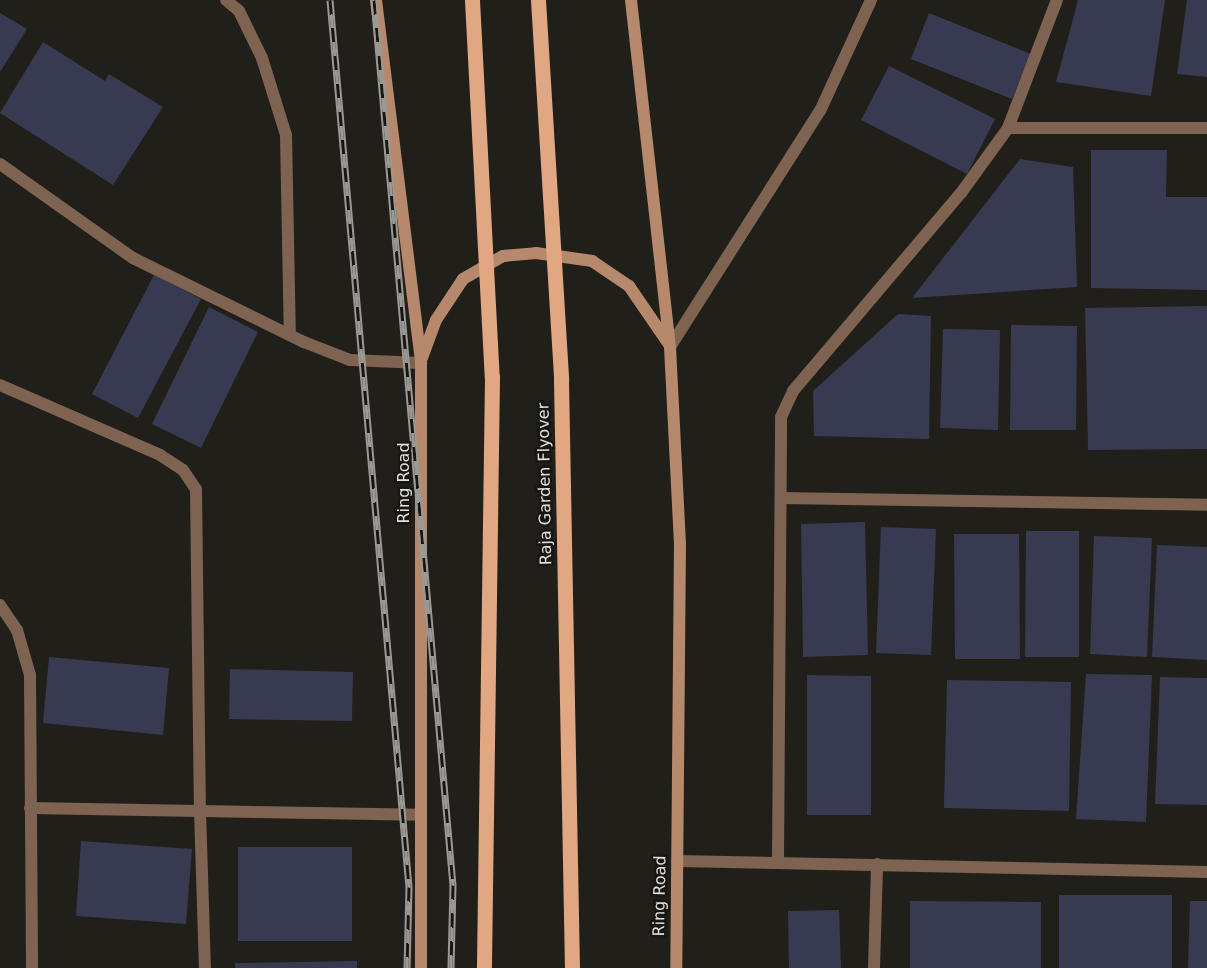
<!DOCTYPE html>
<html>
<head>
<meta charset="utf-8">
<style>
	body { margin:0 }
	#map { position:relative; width:1207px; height:968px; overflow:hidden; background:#201f1a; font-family:"DejaVu Sans",sans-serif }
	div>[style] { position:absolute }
	.building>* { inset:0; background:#383a51 }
	.lane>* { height:12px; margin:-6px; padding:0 6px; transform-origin:6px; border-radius:6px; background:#7f6351 }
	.street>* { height:12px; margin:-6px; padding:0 6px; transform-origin:6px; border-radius:6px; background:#7f6351 }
	.secondary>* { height:12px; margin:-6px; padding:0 6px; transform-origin:6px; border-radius:6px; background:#b6896d }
	.rail>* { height:7px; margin-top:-3.5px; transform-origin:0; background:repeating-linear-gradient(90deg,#171611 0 14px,#9a9995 0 28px); box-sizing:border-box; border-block:2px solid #9a9995 }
	.primary-bridge>* { height:15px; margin:-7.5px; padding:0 7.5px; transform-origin:7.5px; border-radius:7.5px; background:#e1a782 }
	span { translate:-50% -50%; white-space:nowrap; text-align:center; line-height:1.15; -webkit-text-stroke:5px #171611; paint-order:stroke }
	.street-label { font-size:16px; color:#e1e0dd }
</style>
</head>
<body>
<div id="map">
	<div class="building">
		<div style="clip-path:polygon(1078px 0,1165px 0,1151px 96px,1056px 82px)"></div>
		<div style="clip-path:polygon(1187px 0,1207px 0,1207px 77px,1177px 74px)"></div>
		<div style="clip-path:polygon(0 13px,27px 29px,0 72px)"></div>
		<div style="clip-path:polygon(929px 13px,1031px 54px,1012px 99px,911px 59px)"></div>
		<div style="clip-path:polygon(43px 42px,105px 81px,109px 74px,163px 107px,113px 185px,0 113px)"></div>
		<div style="clip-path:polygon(889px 66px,995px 119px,967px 174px,861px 120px)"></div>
		<div style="clip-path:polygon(1091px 150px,1167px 150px,1166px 197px,1207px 197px,1207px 290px,1091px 288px)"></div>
		<div style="clip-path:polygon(1020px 159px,1073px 167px,1077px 287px,912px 298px)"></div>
		<div style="clip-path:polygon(154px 275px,201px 299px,138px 418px,92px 394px)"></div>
		<div style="clip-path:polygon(1207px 306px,1207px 449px,1088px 450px,1085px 308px)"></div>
		<div style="clip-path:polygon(209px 307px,258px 332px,201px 448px,152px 424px)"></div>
		<div style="clip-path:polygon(898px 314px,931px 316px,929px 439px,814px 436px,813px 391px)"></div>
		<div style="clip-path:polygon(1011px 325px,1077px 326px,1076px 430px,1010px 430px)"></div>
		<div style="clip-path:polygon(943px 329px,1000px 330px,998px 430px,940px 428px)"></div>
		<div style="clip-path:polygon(865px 522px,868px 655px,803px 657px,801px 524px)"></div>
		<div style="clip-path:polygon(881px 527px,936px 529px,931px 655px,876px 653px)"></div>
		<div style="clip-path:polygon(1026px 531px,1079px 531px,1079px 657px,1025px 657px)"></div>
		<div style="clip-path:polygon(954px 534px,1019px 534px,1020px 659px,955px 659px)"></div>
		<div style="clip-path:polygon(1094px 536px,1152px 538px,1147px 657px,1090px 654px)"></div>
		<div style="clip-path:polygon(1157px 545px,1207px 547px,1207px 660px,1152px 657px)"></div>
		<div style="clip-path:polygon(49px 657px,169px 668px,163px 735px,43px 723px)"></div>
		<div style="clip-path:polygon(230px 669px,353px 672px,352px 721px,229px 719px)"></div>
		<div style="clip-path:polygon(1086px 674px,1152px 675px,1146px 822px,1076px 819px)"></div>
		<div style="clip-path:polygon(807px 675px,871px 676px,871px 815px,807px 815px)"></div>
		<div style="clip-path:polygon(1160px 677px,1207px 678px,1207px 805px,1155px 804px)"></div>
		<div style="clip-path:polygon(947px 680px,1071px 682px,1069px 811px,944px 808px)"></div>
		<div style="clip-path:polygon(81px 841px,192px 849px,186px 924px,76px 916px)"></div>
		<div style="clip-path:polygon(238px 847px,352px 847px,352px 941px,238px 941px)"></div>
		<div style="clip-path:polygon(1059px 895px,1172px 895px,1172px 968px,1059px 968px)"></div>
		<div style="clip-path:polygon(910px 901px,1041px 902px,1041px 968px,910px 968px)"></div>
		<div style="clip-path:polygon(1190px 901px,1207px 901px,1207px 968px,1188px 968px)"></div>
		<div style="clip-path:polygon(839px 910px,841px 968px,789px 968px,788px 911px)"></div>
		<div style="clip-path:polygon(357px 961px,357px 968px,235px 968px,235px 963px)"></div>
	</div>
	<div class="lane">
		<div style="left:670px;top:347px;width:280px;rotate:-57.6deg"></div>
		<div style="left:820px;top:111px;width:122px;rotate:-65.3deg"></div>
	</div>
	<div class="street">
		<div style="left:226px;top:0;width:17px;rotate:40deg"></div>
		<div style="left:239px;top:11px;width:52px;rotate:63.9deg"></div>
		<div style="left:262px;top:58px;width:81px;rotate:72.7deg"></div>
		<div style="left:286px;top:135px;width:200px;rotate:88.9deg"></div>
		<div style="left:1008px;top:128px;width:199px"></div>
		<div style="left:0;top:164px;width:163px;rotate:35.3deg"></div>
		<div style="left:133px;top:258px;width:191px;rotate:26.2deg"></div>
		<div style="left:304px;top:342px;width:49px;rotate:21.4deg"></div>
		<div style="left:350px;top:360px;width:71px;rotate:2.4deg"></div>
		<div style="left:0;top:385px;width:175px;rotate:23.6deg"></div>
		<div style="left:160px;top:455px;width:27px;rotate:33deg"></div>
		<div style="left:183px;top:470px;width:23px;rotate:56deg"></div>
		<div style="left:196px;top:489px;width:322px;rotate:89.3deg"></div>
		<div style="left:200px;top:811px;width:221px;rotate:1deg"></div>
		<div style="left:781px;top:498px;width:426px;rotate:0.9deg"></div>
		<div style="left:0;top:605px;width:30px;rotate:56deg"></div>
		<div style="left:17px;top:630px;width:47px;rotate:73.9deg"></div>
		<div style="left:30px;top:675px;width:293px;rotate:89.6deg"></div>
		<div style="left:30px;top:808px;width:170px;rotate:1deg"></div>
		<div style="left:200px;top:811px;width:157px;rotate:88.2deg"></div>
		<div style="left:677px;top:861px;width:530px;rotate:1.19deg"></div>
		<div style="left:778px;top:862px;width:445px;rotate:-89.6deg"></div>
		<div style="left:781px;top:417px;width:29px;rotate:-65deg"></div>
		<div style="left:793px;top:391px;width:260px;rotate:-49.7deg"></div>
		<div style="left:961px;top:193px;width:80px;rotate:-54.1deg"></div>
		<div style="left:1008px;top:128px;width:137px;rotate:-69.1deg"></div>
		<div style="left:874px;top:968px;width:104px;rotate:-88.3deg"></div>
	</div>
	<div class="secondary">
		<div style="left:376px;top:0;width:366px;rotate:82.9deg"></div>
		<div style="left:421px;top:363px;width:605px;rotate:90deg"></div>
		<div style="left:631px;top:0;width:349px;rotate:83.6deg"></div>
		<div style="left:670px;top:347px;width:196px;rotate:87.1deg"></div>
		<div style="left:680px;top:543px;width:425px;rotate:90.5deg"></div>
		<div style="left:422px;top:358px;width:40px;rotate:-69.8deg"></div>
		<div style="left:436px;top:320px;width:49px;rotate:-56.6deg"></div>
		<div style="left:463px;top:279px;width:46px;rotate:-29.9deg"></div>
		<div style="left:503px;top:256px;width:33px;rotate:-5deg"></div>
		<div style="left:536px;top:253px;width:57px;rotate:8.1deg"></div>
		<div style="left:592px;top:261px;width:45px;rotate:34deg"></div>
		<div style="left:629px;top:286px;width:69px;rotate:55.6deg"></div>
	</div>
	<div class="rail">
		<div style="left:330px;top:0;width:891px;rotate:84.91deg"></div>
		<div style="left:409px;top:887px;width:81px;rotate:91.4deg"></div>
		<div style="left:374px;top:0;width:889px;rotate:84.9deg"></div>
		<div style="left:453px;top:885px;width:83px;rotate:91.4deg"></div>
	</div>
	<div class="primary-bridge">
		<div style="left:472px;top:0;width:378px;rotate:87deg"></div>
		<div style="left:492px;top:377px;width:591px;rotate:90.78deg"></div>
		<div style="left:538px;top:0;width:381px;rotate:86.5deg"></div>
		<div style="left:561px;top:380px;width:588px;rotate:88.93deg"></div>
	</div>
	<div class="street-label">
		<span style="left:404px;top:483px;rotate:-90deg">Ring Road</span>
		<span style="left:545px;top:484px;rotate:-91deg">Raja Garden Flyover</span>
		<span style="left:660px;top:896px;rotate:-89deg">Ring Road</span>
	</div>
</div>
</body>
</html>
